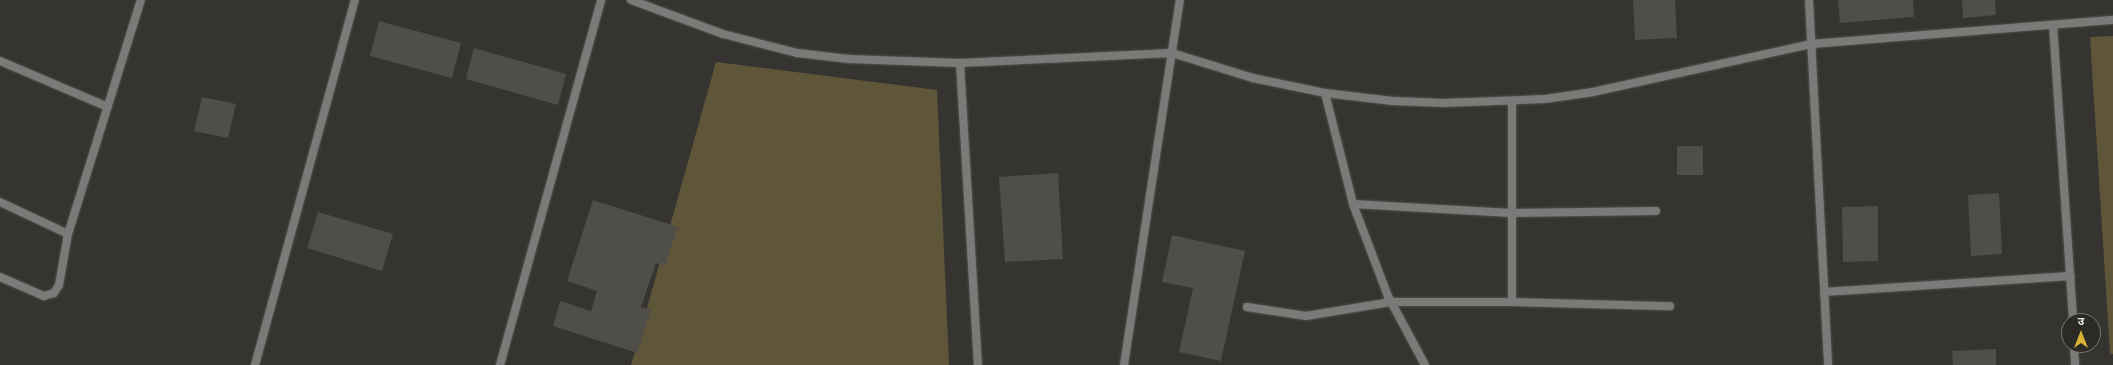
<!DOCTYPE html>
<html>
<head>
<meta charset="utf-8">
<style>
	body { margin:0 }
	#map { position:relative; width:2113px; height:365px; overflow:hidden; background:#363430; font-family:"Varela Round","Noto Sans Devanagari",sans-serif }
	div>[style] { position:absolute }
	.green>* { inset:0; background:#5f563a }
	.building>* { inset:0; background:#504e49 }
	.roads { filter:drop-shadow(0 0 1px #53514d) drop-shadow(0 0 1px #53514d) }
	.street>* { height:8px; margin:-4px; padding:0 4px; transform-origin:4px; border-radius:4px; background:#7b7a78 }
	span { translate:-50% -50%; white-space:nowrap; text-align:center; line-height:1.15; -webkit-text-stroke:4px #2c2a26; paint-order:stroke }
	.north { position:absolute; left:2061px; top:313px; width:40px; height:40px; box-sizing:border-box; background:#2c2a26; border:1px solid #787773; border-radius:50%; rotate:0deg; font-size:11px; font-weight:700; line-height:16px; text-align:center; color:#ebeae7 }
	.north::after { content:''; display:block; margin:auto; width:14px; height:18px; background:#d9b334; clip-path:polygon(50% 0,100% 100%,50% 72%,0 100%) }
</style>
</head>
<body>
<div id="map">
	<div class="green">
		<div style="clip-path:polygon(2113px 36px,2113px 354px,2110px 354px,2090px 37px)"></div>
		<div style="clip-path:polygon(716px 62px,937px 90px,949px 365px,631px 365px)"></div>
	</div>
	<div class="building">
		<div style="clip-path:polygon(1633px 0,1675px 0,1677px 38px,1635px 40px)"></div>
		<div style="clip-path:polygon(1838px 0,1913px 0,1914px 17px,1840px 23px)"></div>
		<div style="clip-path:polygon(1962px 0,1995px 0,1996px 15px,1963px 18px)"></div>
		<div style="clip-path:polygon(379px 21px,461px 43px,452px 78px,370px 56px)"></div>
		<div style="clip-path:polygon(474px 48px,566px 74px,558px 105px,466px 79px)"></div>
		<div style="clip-path:polygon(202px 97px,236px 104px,228px 138px,194px 131px)"></div>
		<div style="clip-path:polygon(1677px 146px,1703px 146px,1703px 175px,1677px 175px)"></div>
		<div style="clip-path:polygon(1058px 173px,1063px 259px,1005px 262px,999px 177px)"></div>
		<div style="clip-path:polygon(1999px 193px,2002px 254px,1971px 256px,1968px 195px)"></div>
		<div style="clip-path:polygon(593px 200px,678px 227px,665px 266px,656px 263px,641px 307px,651px 310px,637px 353px,553px 326px,560px 301px,591px 311px,597px 291px,567px 281px)"></div>
		<div style="clip-path:polygon(1878px 206px,1878px 261px,1843px 262px,1842px 207px)"></div>
		<div style="clip-path:polygon(318px 212px,393px 234px,382px 271px,307px 248px)"></div>
		<div style="clip-path:polygon(1172px 235px,1245px 251px,1221px 361px,1179px 352px,1193px 288px,1162px 282px)"></div>
		<div style="clip-path:polygon(1996px 349px,1996px 365px,1953px 365px,1952px 351px)"></div>
	</div>
	<div class="roads">
		<div class="street">
			<div style="left:631px;top:0;width:98px;rotate:20.3deg"></div>
			<div style="left:723px;top:34px;width:76px;rotate:14.4deg"></div>
			<div style="left:797px;top:53px;width:52px;rotate:6.6deg"></div>
			<div style="left:849px;top:59px;width:111px;rotate:2.1deg"></div>
			<div style="left:960px;top:63px;width:212px;rotate:-2.7deg"></div>
			<div style="left:1172px;top:53px;width:85px;rotate:17.2deg"></div>
			<div style="left:1253px;top:78px;width:74px;rotate:11.8deg"></div>
			<div style="left:1325px;top:93px;width:68px;rotate:6.7deg"></div>
			<div style="left:1393px;top:101px;width:50px;rotate:2.3deg"></div>
			<div style="left:1443px;top:103px;width:102px;rotate:-2.2deg"></div>
			<div style="left:1545px;top:99px;width:49px;rotate:-8.3deg"></div>
			<div style="left:1593px;top:92px;width:224px;rotate:-12.4deg"></div>
			<div style="left:1812px;top:44px;width:302px;rotate:-4.6deg"></div>
			<div style="left:1809px;top:0;width:365px;rotate:87deg"></div>
			<div style="left:2053px;top:25px;width:297px;rotate:86.1deg"></div>
			<div style="left:0;top:61px;width:117px;rotate:23.1deg"></div>
			<div style="left:960px;top:63px;width:303px;rotate:86.6deg"></div>
			<div style="left:1325px;top:93px;width:114px;rotate:75.8deg"></div>
			<div style="left:1353px;top:204px;width:98px;rotate:69.2deg"></div>
			<div style="left:1388px;top:296px;width:78px;rotate:61.8deg"></div>
			<div style="left:0;top:202px;width:75px;rotate:25.2deg"></div>
			<div style="left:1353px;top:204px;width:158px;rotate:3.3deg"></div>
			<div style="left:1511px;top:213px;width:145px;rotate:-0.8deg"></div>
			<div style="left:0;top:277px;width:48px;rotate:23.4deg"></div>
			<div style="left:44px;top:296px;width:10px;rotate:-17deg"></div>
			<div style="left:54px;top:293px;width:9px;rotate:-58deg"></div>
			<div style="left:59px;top:285px;width:52px;rotate:-80deg"></div>
			<div style="left:68px;top:234px;width:245px;rotate:-72.7deg"></div>
			<div style="left:1824px;top:292px;width:247px;rotate:-3.7deg"></div>
			<div style="left:1512px;top:302px;width:201px;rotate:-90deg"></div>
			<div style="left:1247px;top:307px;width:60px;rotate:8.7deg"></div>
			<div style="left:1306px;top:316px;width:86px;rotate:-9.4deg"></div>
			<div style="left:1391px;top:302px;width:121px"></div>
			<div style="left:1512px;top:302px;width:158px;rotate:1.5deg"></div>
			<div style="left:2074px;top:345px;width:20px;rotate:87deg"></div>
			<div style="left:255px;top:365px;width:378px;rotate:-74.7deg"></div>
			<div style="left:500px;top:365px;width:379px;rotate:-74.5deg"></div>
			<div style="left:1124px;top:365px;width:369px;rotate:-81.3deg"></div>
		</div>
	</div>
	<div class="north">उ</div>
</div>
</body>
</html>
